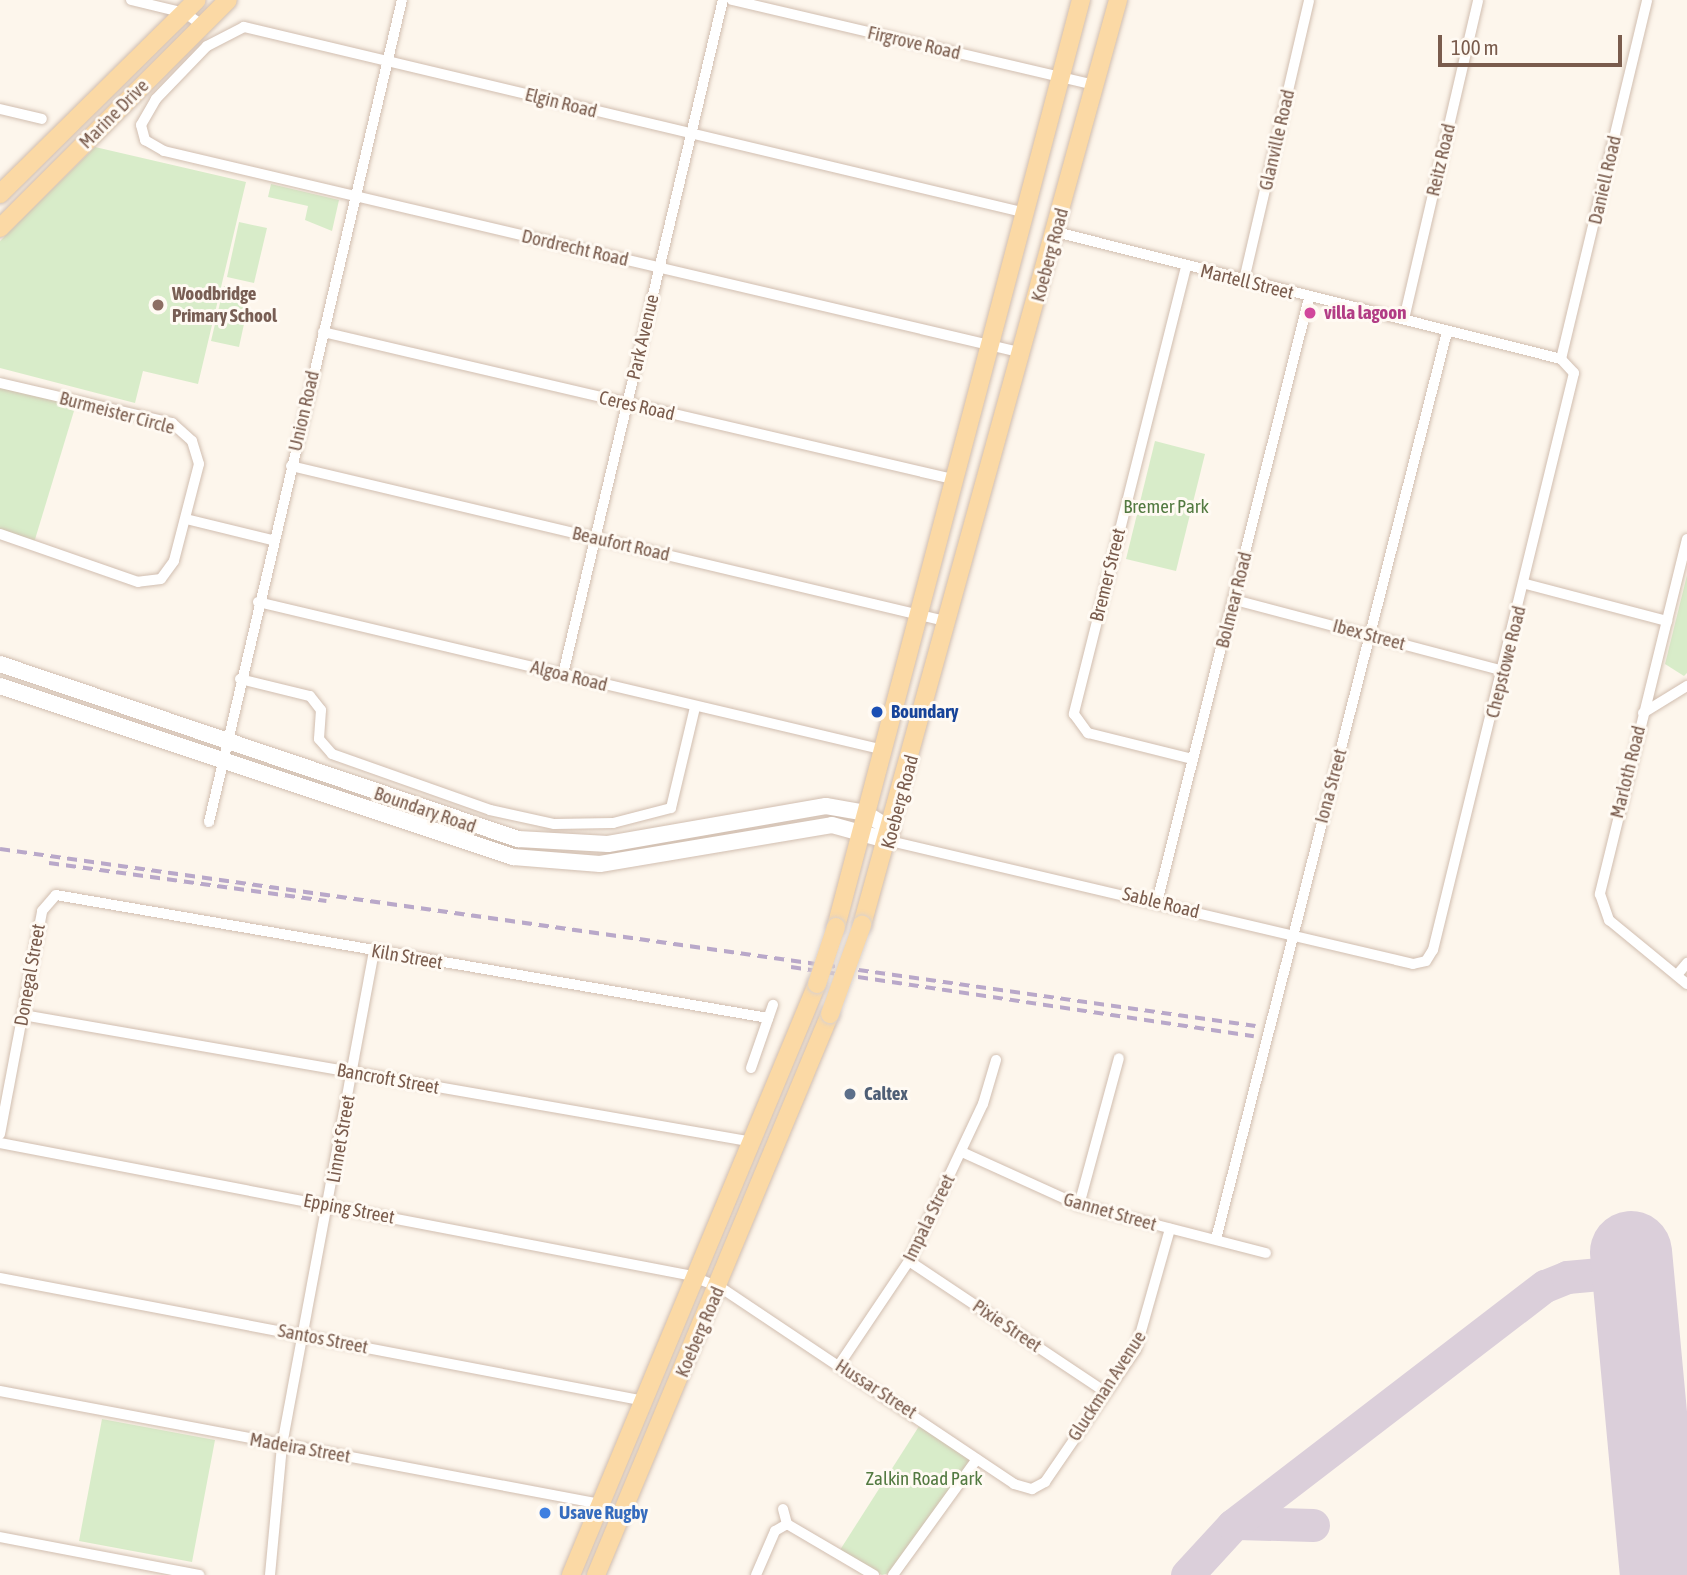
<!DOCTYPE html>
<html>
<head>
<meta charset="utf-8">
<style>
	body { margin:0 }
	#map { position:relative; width:1687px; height:1575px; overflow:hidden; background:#fdf6ec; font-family:"Asap Condensed",sans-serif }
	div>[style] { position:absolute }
	.green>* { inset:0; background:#d8ecc9 }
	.taxiway>* { height:33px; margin:-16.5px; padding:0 16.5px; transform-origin:16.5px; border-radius:16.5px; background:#dbcfda }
	.runway>* { height:82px; margin:-41px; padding:0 41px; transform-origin:41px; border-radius:41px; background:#dbcfda }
	.roads { filter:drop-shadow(0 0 2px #d1beb0) drop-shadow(0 0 2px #d1beb0) }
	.street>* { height:10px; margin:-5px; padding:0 5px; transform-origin:5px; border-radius:5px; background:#fff }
	.secondary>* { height:16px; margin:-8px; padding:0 8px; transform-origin:8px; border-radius:8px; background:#fff }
	.primary>* { height:18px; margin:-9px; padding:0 9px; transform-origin:9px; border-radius:9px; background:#fbd9a5 }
	.rail>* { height:3.5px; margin-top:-1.75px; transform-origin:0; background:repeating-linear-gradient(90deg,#b9a8c9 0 10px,transparent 0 17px) }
	.bridges { filter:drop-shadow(0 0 2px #dad1cd) drop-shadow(0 0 2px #dad1cd) }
	.primary-bridge>* { height:18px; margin:-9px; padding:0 9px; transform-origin:9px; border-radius:9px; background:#fbd9a5 }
	.dots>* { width:19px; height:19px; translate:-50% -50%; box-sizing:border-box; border:4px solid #fffaf3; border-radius:50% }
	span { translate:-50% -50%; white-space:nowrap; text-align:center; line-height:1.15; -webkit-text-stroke:6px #fffaf3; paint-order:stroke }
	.street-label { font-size:19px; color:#7a5c4d }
	.education-label { font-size:19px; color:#785e54; font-weight:700 }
	.left { translate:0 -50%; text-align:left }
	.hotel-label { font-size:19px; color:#b23c85; font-weight:700 }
	.park-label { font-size:19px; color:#537a41 }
	.transit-label { font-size:19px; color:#164399; font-weight:700 }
	.service-label { font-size:19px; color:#4e5e75; font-weight:700 }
	.shop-label { font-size:19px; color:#366cbe; font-weight:700 }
	.scale { position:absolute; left:1438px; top:35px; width:184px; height:32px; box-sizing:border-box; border:4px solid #7a5c4d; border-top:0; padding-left:9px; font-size:21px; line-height:24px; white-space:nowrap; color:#7a5c4d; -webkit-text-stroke:5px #fffaf3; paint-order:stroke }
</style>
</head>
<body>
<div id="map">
	<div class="green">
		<div style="clip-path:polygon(95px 147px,246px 182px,198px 384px,143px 371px,135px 403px,0 368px,0 241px)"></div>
		<div style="clip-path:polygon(271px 184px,339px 200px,332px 231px,305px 220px,308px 206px,268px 197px)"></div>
		<div style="clip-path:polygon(239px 222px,267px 228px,254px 283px,227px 277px)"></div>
		<div style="clip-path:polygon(224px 286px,251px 292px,239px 347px,211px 341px)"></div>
		<div style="clip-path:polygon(0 383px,77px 401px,33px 546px,0 534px)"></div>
		<div style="clip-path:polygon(1155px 441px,1205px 454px,1176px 571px,1126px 559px)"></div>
		<div style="clip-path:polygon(1687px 575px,1687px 673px,1684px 676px,1665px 664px)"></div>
		<div style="clip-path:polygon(102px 1419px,215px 1440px,192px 1562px,79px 1541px)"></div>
		<div style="clip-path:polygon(923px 1420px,976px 1460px,904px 1569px,882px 1575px,840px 1550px)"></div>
	</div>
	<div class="taxiway">
		<div style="left:1237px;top:1523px;width:76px;rotate:1.5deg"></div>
		<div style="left:1187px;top:1575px;width:68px;rotate:-47.4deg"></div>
		<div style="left:1233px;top:1525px;width:393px;rotate:-37.5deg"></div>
		<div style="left:1545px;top:1286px;width:24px;rotate:-22deg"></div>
		<div style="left:1567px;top:1277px;width:66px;rotate:-5.2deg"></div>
	</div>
	<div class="runway">
		<div style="left:1631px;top:1252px;width:324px;rotate:84.7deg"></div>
	</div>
	<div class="roads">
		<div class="street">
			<div style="left:131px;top:0;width:56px;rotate:13.5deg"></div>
			<div style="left:185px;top:13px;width:21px;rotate:35deg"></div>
			<div style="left:732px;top:0;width:373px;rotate:13.2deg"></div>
			<div style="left:0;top:109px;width:43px;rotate:13.4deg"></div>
			<div style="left:1022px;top:212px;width:800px;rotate:-166.62deg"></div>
			<div style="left:244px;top:27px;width:42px;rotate:152.8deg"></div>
			<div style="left:207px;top:46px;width:74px;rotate:133.9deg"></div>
			<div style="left:156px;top:99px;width:30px;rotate:120deg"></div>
			<div style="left:141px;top:125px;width:16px;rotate:75deg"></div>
			<div style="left:145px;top:140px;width:22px;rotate:30deg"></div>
			<div style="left:164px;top:151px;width:882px;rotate:13.23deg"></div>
			<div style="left:1186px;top:267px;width:461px;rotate:104.1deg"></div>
			<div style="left:1074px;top:714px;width:24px;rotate:54deg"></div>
			<div style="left:1088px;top:733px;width:107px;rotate:14deg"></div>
			<div style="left:1244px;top:280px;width:287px;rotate:-76.9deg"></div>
			<div style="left:1404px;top:319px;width:327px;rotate:-76.9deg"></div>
			<div style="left:323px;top:332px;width:646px;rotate:13.15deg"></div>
			<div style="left:1561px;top:359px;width:369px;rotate:-76.5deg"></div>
			<div style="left:0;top:383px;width:177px;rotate:13.1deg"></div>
			<div style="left:172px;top:423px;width:27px;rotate:42deg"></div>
			<div style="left:192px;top:441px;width:24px;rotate:73deg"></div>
			<div style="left:199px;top:464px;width:100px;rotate:104.5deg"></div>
			<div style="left:174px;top:561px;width:22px;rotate:126deg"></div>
			<div style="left:161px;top:579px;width:23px;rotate:173deg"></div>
			<div style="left:138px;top:582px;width:146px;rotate:-160.8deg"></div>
			<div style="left:291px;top:466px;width:676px;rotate:13.34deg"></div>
			<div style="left:186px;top:519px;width:89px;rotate:13.7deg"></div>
			<div style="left:1687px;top:539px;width:366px;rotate:103.8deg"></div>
			<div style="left:1600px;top:894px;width:28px;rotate:71deg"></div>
			<div style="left:1609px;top:920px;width:101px;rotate:39.4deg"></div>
			<div style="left:1526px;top:584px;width:146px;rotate:14.7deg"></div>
			<div style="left:1235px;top:600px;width:277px;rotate:14.8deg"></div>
			<div style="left:258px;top:602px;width:639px;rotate:13.3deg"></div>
			<div style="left:563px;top:674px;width:693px;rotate:-76.65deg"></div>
			<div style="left:240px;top:679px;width:72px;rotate:13.7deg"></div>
			<div style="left:310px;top:696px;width:18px;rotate:52deg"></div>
			<div style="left:321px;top:710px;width:29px;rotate:94deg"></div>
			<div style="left:319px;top:739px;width:20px;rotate:49deg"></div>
			<div style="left:332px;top:754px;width:168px;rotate:19.5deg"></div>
			<div style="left:490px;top:810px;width:66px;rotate:12.3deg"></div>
			<div style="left:554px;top:824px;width:59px;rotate:-1deg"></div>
			<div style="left:613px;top:823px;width:60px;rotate:-14.5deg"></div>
			<div style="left:671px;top:808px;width:104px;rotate:-76.6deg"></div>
			<div style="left:1643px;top:713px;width:52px;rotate:-31.5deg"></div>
			<div style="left:209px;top:822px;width:844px;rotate:-76.79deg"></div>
			<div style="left:890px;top:841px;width:537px;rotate:13.23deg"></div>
			<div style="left:1413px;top:964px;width:13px;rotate:-13deg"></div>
			<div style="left:1426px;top:961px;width:13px;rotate:-58deg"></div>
			<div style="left:1433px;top:950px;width:594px;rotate:-76.27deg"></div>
			<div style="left:1574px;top:373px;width:19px;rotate:-133deg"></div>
			<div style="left:1561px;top:359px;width:521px;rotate:-165.88deg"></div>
			<div style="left:1157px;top:902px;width:623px;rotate:-75.87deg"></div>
			<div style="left:1677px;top:975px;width:16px;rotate:-50deg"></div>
			<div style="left:23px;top:1015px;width:742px;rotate:9.86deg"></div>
			<div style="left:751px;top:1068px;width:67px;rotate:-70.8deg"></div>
			<div style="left:0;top:1134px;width:227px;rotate:-79.3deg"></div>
			<div style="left:42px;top:911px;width:21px;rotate:-49deg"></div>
			<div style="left:56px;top:895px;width:723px;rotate:9.8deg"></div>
			<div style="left:0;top:1143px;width:701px;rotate:10.86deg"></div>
			<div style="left:688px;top:1275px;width:34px;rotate:21deg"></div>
			<div style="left:720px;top:1287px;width:354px;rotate:33.8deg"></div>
			<div style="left:1014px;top:1484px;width:19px;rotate:16deg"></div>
			<div style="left:1032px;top:1489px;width:15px;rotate:-28deg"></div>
			<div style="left:1045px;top:1482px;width:161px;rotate:-55.6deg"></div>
			<div style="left:1136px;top:1349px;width:125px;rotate:-74.2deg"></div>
			<div style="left:962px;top:1152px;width:128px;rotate:24.4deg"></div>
			<div style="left:1079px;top:1205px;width:193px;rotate:14.4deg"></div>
			<div style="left:1079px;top:1205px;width:152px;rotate:-74.8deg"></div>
			<div style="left:1216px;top:1239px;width:936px;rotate:-75.71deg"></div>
			<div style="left:909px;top:1261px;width:234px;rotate:33.7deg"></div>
			<div style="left:0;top:1278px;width:657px;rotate:10.8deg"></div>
			<div style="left:839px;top:1365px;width:125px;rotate:-56.1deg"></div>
			<div style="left:909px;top:1261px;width:174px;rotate:-64.8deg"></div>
			<div style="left:983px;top:1104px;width:46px;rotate:-73.5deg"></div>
			<div style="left:0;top:1391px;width:612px;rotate:10.65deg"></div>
			<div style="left:783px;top:1509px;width:16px;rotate:75deg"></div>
			<div style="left:0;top:1537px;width:203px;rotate:10.8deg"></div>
			<div style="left:270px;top:1575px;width:131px;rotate:-84.7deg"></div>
			<div style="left:282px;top:1445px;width:502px;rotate:-79.45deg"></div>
			<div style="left:756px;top:1575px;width:48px;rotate:-66.6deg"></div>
			<div style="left:775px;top:1531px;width:14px;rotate:-30deg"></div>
			<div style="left:787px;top:1524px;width:101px;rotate:30.4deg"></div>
			<div style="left:893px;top:1575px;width:143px;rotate:-54.1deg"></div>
		</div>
		<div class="secondary">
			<div style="left:0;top:664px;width:547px;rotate:18.67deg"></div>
			<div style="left:518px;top:839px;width:90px;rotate:3.2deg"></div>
			<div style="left:608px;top:844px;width:221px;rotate:-9.9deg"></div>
			<div style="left:826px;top:806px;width:40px;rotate:10deg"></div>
			<div style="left:865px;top:813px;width:32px;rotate:32deg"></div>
			<div style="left:0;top:686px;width:541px;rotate:18.43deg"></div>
			<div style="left:513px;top:857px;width:87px;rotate:4.6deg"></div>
			<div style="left:600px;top:864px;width:235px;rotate:-9.5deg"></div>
			<div style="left:832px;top:825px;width:60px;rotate:15.4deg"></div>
		</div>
		<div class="primary">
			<div style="left:0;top:194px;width:276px;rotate:-44.6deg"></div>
			<div style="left:0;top:228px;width:322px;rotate:-45deg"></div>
			<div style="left:862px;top:925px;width:960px;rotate:-74.53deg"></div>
			<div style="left:836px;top:927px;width:959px;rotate:-75.2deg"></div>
			<div style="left:571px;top:1575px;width:640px;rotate:-67.4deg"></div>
			<div style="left:596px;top:1575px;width:608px;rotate:-67.36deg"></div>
		</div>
	</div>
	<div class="rail">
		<div style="left:0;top:849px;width:1268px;rotate:8.02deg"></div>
		<div style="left:49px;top:863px;width:280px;rotate:7.8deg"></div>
		<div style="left:791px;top:967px;width:468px;rotate:8.5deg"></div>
	</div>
	<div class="bridges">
		<div class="primary-bridge">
			<div style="left:817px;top:984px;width:60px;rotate:-71.6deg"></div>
			<div style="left:830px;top:1014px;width:95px;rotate:-70.2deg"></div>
		</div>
	</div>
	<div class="dots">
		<div style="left:158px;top:305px;background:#8d6e63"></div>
		<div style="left:1310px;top:313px;background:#d1479c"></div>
		<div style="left:877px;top:712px;background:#1a4fb4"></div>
		<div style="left:850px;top:1094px;background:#5c6f8a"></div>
		<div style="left:545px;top:1513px;background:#3f7fe0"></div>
	</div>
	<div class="street-label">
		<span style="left:914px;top:43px;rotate:13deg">Firgrove Road</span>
		<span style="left:561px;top:103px;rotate:14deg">Elgin Road</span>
		<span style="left:114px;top:114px;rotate:-45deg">Marine Drive</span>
		<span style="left:1277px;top:140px;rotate:-77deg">Glanville Road</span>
		<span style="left:1441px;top:160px;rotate:-77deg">Reitz Road</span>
		<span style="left:1605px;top:180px;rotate:-77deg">Daniell Road</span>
		<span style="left:575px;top:248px;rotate:13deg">Dordrecht Road</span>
		<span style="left:1050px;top:255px;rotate:-75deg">Koeberg Road</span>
		<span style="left:1247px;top:282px;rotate:14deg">Martell Street</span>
		<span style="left:643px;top:337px;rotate:-77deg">Park Avenue</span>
		<span style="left:637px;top:406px;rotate:13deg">Ceres Road</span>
		<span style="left:304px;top:411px;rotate:-77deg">Union Road</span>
		<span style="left:117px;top:413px;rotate:15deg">Burmeister Circle</span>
		<span style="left:621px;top:544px;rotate:13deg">Beaufort Road</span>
		<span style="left:1108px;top:575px;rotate:-76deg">Bremer Street</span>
		<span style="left:1234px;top:600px;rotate:-76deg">Bolmear Road</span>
		<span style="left:1369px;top:635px;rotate:15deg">Ibex Street</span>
		<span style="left:1506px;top:662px;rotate:-76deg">Chepstowe Road</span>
		<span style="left:569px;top:676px;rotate:14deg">Algoa Road</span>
		<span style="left:1628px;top:772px;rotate:-76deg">Marloth Road</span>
		<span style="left:1331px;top:786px;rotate:-75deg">Iona Street</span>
		<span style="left:900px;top:802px;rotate:-75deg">Koeberg Road</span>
		<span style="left:425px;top:810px;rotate:19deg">Boundary Road</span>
		<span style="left:1161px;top:903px;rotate:14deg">Sable Road</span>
		<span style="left:407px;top:957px;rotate:10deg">Kiln Street</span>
		<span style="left:30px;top:975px;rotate:-80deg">Donegal Street</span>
		<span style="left:388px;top:1079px;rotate:10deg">Bancroft Street</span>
		<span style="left:341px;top:1139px;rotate:-80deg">Linnet Street</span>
		<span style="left:349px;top:1209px;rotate:11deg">Epping Street</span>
		<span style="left:1110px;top:1212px;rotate:16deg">Gannet Street</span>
		<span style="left:929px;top:1218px;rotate:-64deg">Impala Street</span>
		<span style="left:1007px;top:1326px;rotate:34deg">Pixie Street</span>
		<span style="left:700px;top:1332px;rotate:-67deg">Koeberg Road</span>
		<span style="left:323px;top:1339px;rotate:11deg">Santos Street</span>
		<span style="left:1107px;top:1386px;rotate:-57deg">Gluckman Avenue</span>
		<span style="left:876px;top:1389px;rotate:33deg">Hussar Street</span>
		<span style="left:300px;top:1448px;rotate:10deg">Madeira Street</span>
	</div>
	<div class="education-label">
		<span class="left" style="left:172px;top:305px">Woodbridge<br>Primary School</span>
	</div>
	<div class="hotel-label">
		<span class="left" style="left:1324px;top:313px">villa lagoon</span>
	</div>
	<div class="park-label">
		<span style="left:1166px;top:507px">Bremer Park</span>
		<span style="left:924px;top:1479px">Zalkin Road Park</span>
	</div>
	<div class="transit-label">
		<span class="left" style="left:891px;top:712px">Boundary</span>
	</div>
	<div class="service-label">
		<span class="left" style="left:864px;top:1094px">Caltex</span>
	</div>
	<div class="shop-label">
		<span class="left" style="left:559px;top:1513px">Usave Rugby</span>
	</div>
	<div class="scale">100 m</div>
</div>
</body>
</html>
